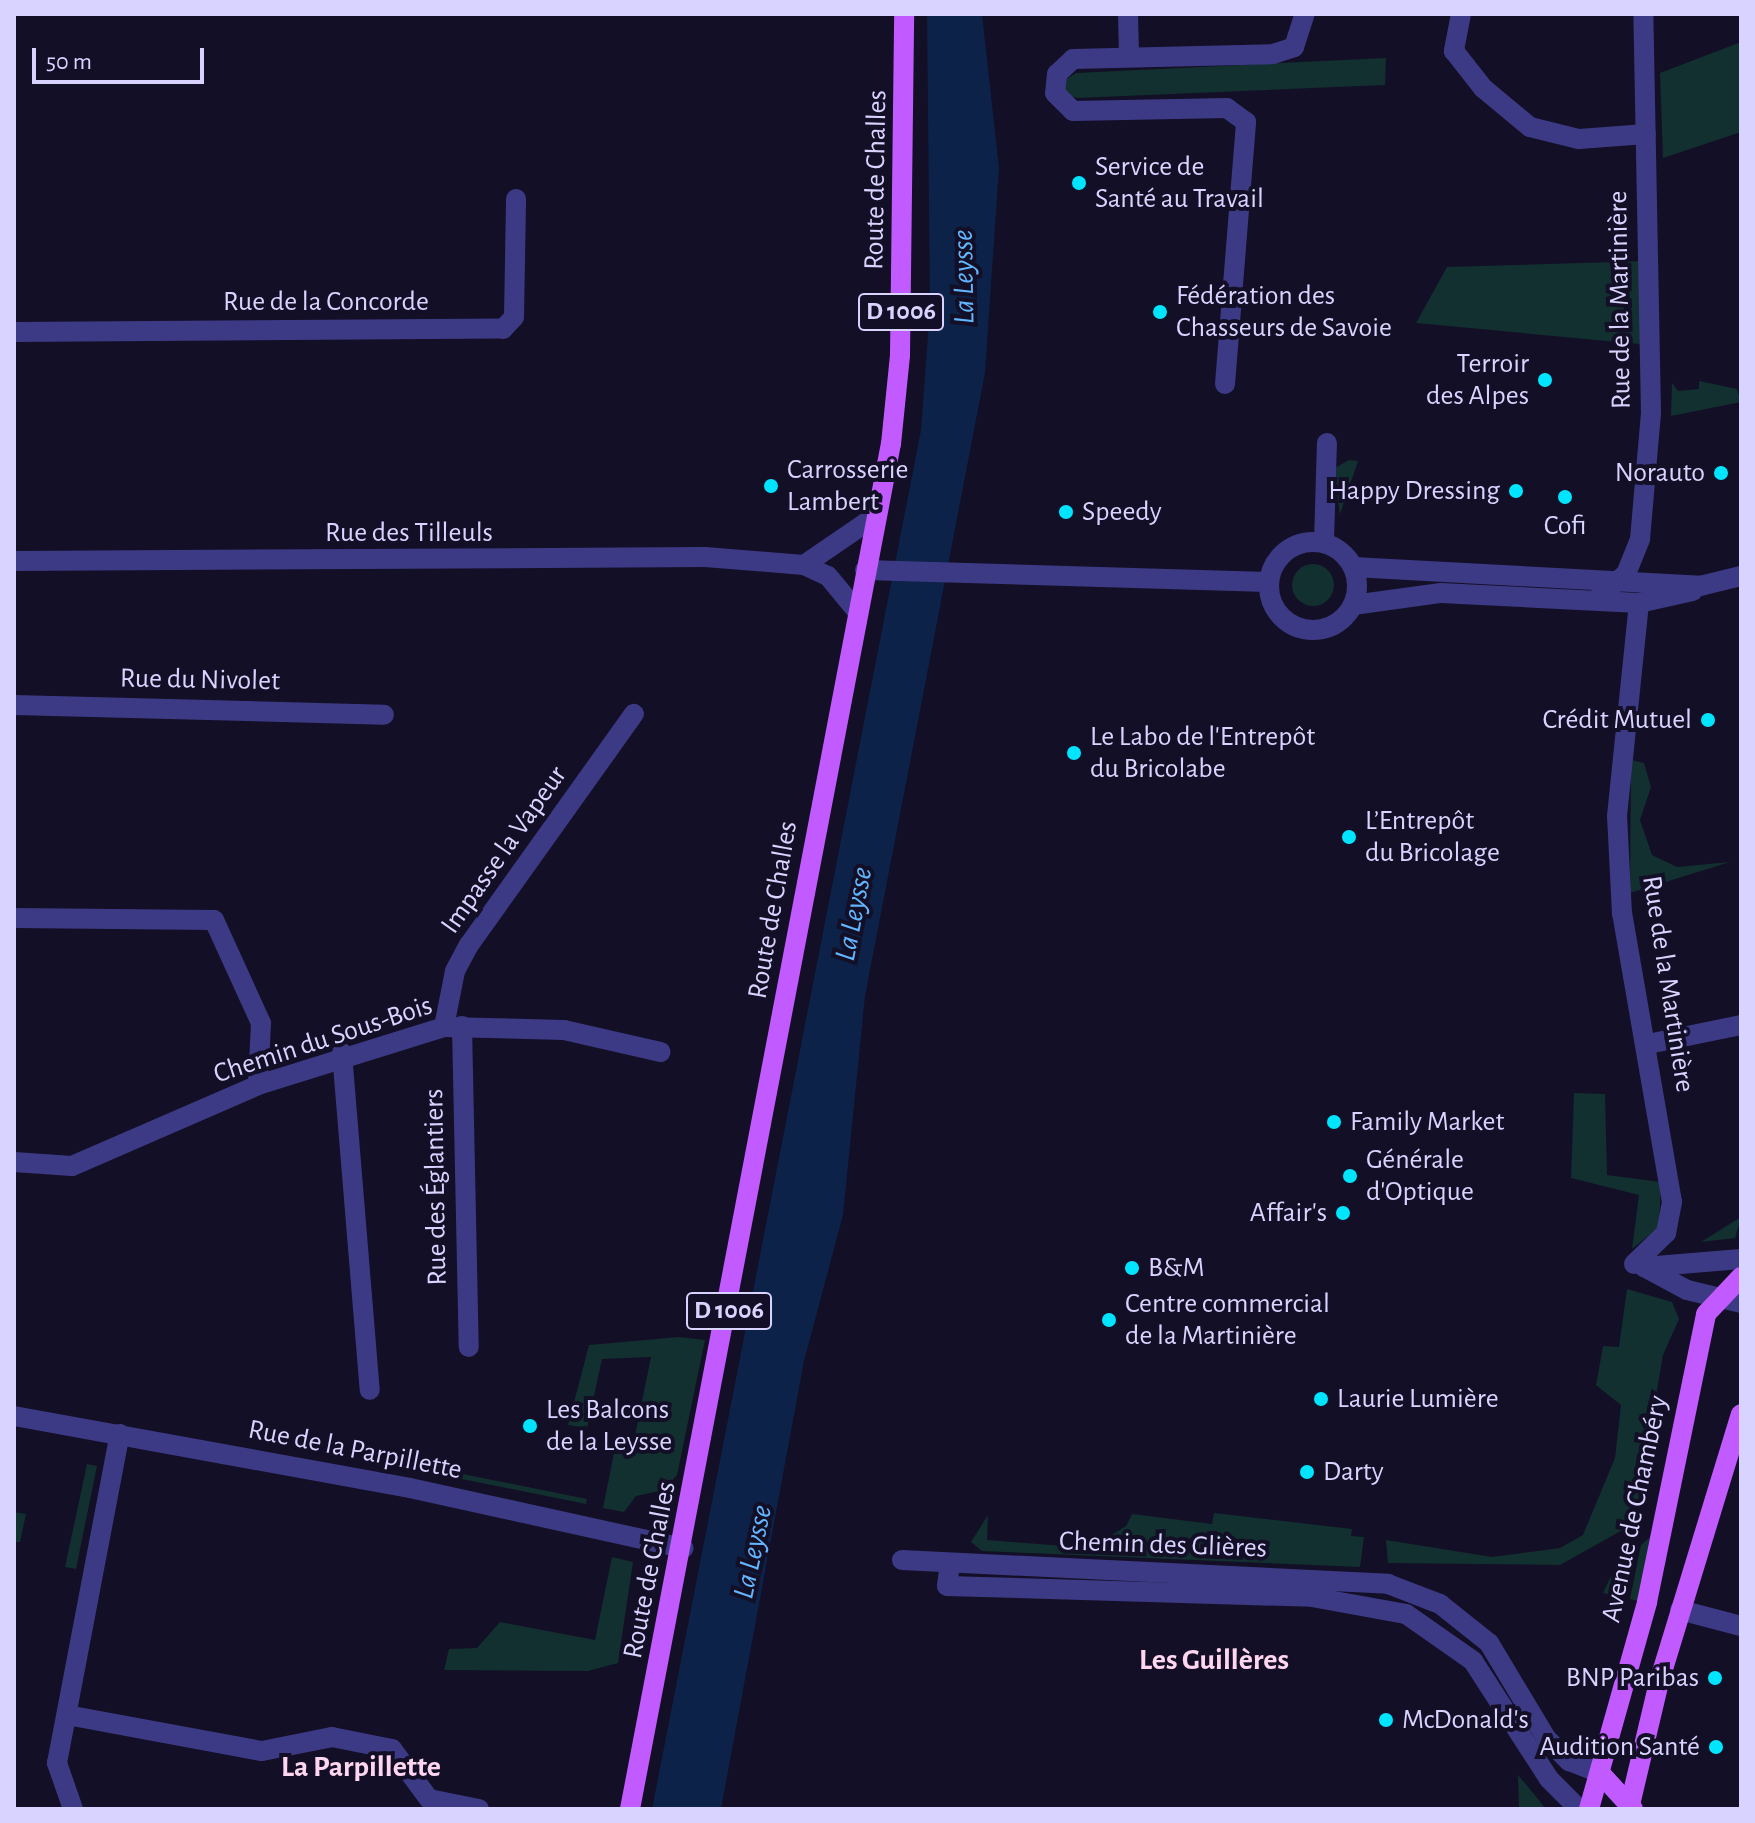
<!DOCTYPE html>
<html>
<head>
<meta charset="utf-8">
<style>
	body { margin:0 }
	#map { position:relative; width:1755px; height:1823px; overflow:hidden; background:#130f26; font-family:"Alegreya Sans",sans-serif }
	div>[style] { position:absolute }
	.green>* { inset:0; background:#12302f }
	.round { border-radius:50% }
	.water>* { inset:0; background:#0c2248 }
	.minor>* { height:20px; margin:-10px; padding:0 10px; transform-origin:10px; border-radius:10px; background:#3d3a85 }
	.minor>.ring { margin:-10px; padding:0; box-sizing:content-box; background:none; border:20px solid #3d3a85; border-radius:50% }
	.major>* { height:20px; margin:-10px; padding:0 10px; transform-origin:10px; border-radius:10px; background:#c25bff }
	.dots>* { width:22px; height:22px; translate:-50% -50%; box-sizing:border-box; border:4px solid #130f26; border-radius:50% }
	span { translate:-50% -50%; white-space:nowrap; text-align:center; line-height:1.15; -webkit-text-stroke:8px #130f26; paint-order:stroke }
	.shield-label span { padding:2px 6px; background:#130f26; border:2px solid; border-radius:6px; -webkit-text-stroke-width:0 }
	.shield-label { font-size:26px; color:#d9d4ff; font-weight:700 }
	.poi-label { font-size:28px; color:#d9d4ff }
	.left { translate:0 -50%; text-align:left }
	.right { translate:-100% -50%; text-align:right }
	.street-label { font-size:28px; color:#d9d4ff }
	.water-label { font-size:30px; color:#62b6ff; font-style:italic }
	.neighbourhood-label { font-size:30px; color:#ffd6f0; font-weight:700 }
	.frame { position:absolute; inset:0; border:16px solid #d9d4ff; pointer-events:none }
	.scale { position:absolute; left:32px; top:48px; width:172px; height:36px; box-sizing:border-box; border:4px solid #d9d4ff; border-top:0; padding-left:10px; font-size:24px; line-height:28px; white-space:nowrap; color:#d9d4ff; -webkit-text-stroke:6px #130f26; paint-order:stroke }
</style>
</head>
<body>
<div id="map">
	<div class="green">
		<div style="clip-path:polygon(1741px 42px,1741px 132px,1663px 158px,1660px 73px)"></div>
		<div style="clip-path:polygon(1386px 58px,1385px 85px,1077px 98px,1065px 94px,1063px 81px,1076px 73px)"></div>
		<div style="clip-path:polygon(1648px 261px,1650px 345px,1416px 323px,1447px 267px)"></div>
		<div style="clip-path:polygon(1699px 381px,1737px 389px,1741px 402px,1671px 416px,1672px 383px,1678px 391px,1699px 389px)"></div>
		<div style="clip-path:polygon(1349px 460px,1358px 461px,1340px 514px,1333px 469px)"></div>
		<div class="round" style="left:1292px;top:564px;width:42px;height:42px"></div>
		<div style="clip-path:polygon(1631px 760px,1644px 763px,1651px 787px,1640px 820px,1652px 855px,1677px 867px,1730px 862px,1630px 893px)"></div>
		<div style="clip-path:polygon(1574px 1093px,1605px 1094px,1607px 1175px,1661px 1182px,1659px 1227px,1632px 1249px,1639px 1195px,1571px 1178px)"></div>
		<div style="clip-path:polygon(1741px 1217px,1735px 1238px,1701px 1242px)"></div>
		<div style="clip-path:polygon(1627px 1289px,1672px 1302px,1679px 1319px,1663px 1355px,1638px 1500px,1626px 1528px,1560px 1565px,1388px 1563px,1386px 1540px,1492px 1557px,1560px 1548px,1583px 1535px,1615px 1458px,1621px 1405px,1596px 1385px,1603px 1346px,1619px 1347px)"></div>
		<div style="clip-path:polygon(679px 1337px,705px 1340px,677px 1475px,664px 1490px,636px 1496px,624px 1512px,603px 1508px,614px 1453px,631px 1455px,651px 1357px,602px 1359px,587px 1428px,568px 1425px,589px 1345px)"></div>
		<div style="clip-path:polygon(87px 1464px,97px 1466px,76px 1569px,65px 1567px)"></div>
		<div style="clip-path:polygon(423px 1466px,587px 1499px,586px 1504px,422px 1471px)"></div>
		<div style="clip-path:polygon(14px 1512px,26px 1514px,20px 1542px,14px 1542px)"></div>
		<div style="clip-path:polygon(1214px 1513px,1352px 1529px,1351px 1536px,1364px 1537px,1360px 1567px,982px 1551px,971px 1542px,988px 1515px,987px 1540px,1091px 1548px,1126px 1526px,1132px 1514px,1212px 1524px)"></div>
		<div style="clip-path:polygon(1650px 1537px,1638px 1601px,1630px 1599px,1641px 1545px)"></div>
		<div style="clip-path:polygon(612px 1557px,633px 1562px,618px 1663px,588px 1671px,444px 1670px,449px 1649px,477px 1648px,500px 1622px,595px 1640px)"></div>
		<div style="clip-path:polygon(1626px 1557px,1619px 1596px,1603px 1593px,1613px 1572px)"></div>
		<div style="clip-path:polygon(1518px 1775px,1529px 1788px,1546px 1809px,1519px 1809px)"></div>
	</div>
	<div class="water">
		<div style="clip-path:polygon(927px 14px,982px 14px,999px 168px,985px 373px,865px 996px,843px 1215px,804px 1361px,721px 1809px,652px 1809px,921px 430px,930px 308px)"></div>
	</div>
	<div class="minor">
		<div style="left:1128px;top:14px;width:42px;rotate:88.6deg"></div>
		<div style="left:1461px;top:14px;width:38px;rotate:101deg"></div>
		<div style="left:1454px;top:51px;width:47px;rotate:51.9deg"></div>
		<div style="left:1483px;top:88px;width:61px;rotate:39.7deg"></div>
		<div style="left:1530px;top:127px;width:50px;rotate:13.8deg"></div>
		<div style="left:1579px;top:139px;width:67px;rotate:-4.3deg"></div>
		<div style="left:14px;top:332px;width:489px;rotate:-0.4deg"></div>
		<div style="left:503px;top:329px;width:16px;rotate:-47deg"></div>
		<div style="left:514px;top:317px;width:118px;rotate:-89deg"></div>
		<div style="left:1225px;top:384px;width:263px;rotate:-85.4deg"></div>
		<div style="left:1246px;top:122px;width:24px;rotate:-144deg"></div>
		<div style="left:1227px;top:108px;width:154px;rotate:178.9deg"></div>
		<div style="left:1073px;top:111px;width:25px;rotate:-135deg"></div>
		<div style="left:1055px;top:93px;width:19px;rotate:-84deg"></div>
		<div style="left:1057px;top:74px;width:22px;rotate:-43deg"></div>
		<div style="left:1073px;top:59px;width:200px;rotate:-1.4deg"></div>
		<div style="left:1273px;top:54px;width:22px;rotate:-18deg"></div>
		<div style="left:1294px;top:47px;width:35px;rotate:-72deg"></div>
		<div class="ring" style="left:1269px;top:542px;width:68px;height:68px"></div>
		<div style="left:1324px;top:542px;width:99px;rotate:-88.3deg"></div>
		<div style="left:14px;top:561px;width:691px;rotate:-0.33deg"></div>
		<div style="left:705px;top:557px;width:99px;rotate:4.6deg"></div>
		<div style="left:804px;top:565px;width:26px;rotate:25deg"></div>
		<div style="left:828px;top:576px;width:44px;rotate:50.5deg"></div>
		<div style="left:804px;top:565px;width:88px;rotate:-34.4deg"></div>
		<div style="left:1353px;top:567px;width:348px;rotate:3.1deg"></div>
		<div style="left:1700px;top:586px;width:42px;rotate:-13.7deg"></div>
		<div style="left:865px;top:570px;width:403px;rotate:1.7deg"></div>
		<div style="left:1598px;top:598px;width:37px;rotate:-41deg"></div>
		<div style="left:1626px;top:574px;width:38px;rotate:-68deg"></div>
		<div style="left:1640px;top:539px;width:126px;rotate:-85deg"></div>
		<div style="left:1651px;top:413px;width:399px;rotate:-91.1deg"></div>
		<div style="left:1353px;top:605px;width:89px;rotate:-7.8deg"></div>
		<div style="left:1441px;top:593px;width:198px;rotate:2.9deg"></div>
		<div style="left:1639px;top:603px;width:55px;rotate:-12.5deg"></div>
		<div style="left:14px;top:705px;width:370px;rotate:1.5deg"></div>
		<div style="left:14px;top:918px;width:200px;rotate:0.6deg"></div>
		<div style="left:214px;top:920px;width:113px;rotate:65.5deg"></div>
		<div style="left:261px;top:1023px;width:62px;rotate:92.8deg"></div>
		<div style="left:462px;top:1026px;width:321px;rotate:88.8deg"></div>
		<div style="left:444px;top:1027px;width:57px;rotate:-78.9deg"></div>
		<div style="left:455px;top:971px;width:30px;rotate:-62deg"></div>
		<div style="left:469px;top:945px;width:284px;rotate:-54.5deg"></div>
		<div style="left:1648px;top:1044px;width:95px;rotate:-11.5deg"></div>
		<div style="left:342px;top:1053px;width:338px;rotate:85.3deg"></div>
		<div style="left:14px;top:1162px;width:58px;rotate:3.9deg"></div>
		<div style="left:72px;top:1166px;width:203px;rotate:-23.5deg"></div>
		<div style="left:258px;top:1085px;width:195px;rotate:-17.3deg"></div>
		<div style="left:444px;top:1027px;width:120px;rotate:1.4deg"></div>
		<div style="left:564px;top:1030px;width:99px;rotate:12.8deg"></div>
		<div style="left:1634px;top:1264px;width:45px;rotate:-44.1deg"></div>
		<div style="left:1666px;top:1233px;width:32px;rotate:-79deg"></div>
		<div style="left:1672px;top:1202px;width:292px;rotate:-99.8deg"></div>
		<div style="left:1622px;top:914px;width:98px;rotate:-92.9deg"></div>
		<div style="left:1617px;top:816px;width:214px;rotate:-84.1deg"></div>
		<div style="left:1644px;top:1267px;width:49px;rotate:28.1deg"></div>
		<div style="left:1687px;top:1290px;width:56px;rotate:13.5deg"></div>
		<div style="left:1644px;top:1267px;width:97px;rotate:-4.7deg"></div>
		<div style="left:14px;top:1416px;width:402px;rotate:10.3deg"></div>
		<div style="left:410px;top:1488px;width:280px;rotate:12.4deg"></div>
		<div style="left:902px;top:1560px;width:487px;rotate:2.8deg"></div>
		<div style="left:1388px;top:1584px;width:56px;rotate:21deg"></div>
		<div style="left:1440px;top:1604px;width:63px;rotate:38.5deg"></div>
		<div style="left:1489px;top:1643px;width:111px;rotate:59deg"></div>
		<div style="left:1546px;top:1738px;width:33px;rotate:45deg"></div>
		<div style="left:1569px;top:1761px;width:33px;rotate:21deg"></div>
		<div style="left:950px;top:1564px;width:22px;rotate:98deg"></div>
		<div style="left:947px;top:1586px;width:365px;rotate:1.7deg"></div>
		<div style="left:1312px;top:1597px;width:96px;rotate:10.3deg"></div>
		<div style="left:1406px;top:1614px;width:82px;rotate:35deg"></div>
		<div style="left:1473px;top:1661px;width:140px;rotate:57.2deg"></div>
		<div style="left:1549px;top:1779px;width:42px;rotate:45deg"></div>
		<div style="left:1680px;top:1610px;width:63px;rotate:14.7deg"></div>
		<div style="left:67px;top:1715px;width:198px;rotate:10.5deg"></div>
		<div style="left:262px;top:1751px;width:71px;rotate:-11.3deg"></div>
		<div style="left:332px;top:1737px;width:61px;rotate:11.3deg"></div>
		<div style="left:392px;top:1749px;width:62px;rotate:53.5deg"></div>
		<div style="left:429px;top:1799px;width:51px;rotate:11.3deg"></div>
		<div style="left:73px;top:1809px;width:49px;rotate:-109.2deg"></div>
		<div style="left:57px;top:1763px;width:335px;rotate:-79.2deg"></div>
	</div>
	<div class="major">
		<div style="left:1600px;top:1773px;width:49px;rotate:47.5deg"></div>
		<div style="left:630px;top:1809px;width:1390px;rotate:-79.18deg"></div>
		<div style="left:891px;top:444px;width:89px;rotate:-84.2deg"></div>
		<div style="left:900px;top:355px;width:341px;rotate:-89.3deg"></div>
		<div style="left:1589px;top:1809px;width:215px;rotate:-74.3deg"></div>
		<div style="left:1647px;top:1602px;width:294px;rotate:-78.4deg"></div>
		<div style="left:1706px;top:1314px;width:51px;rotate:-46.6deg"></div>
		<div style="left:1629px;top:1809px;width:130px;rotate:-76.7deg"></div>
		<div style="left:1659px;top:1682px;width:280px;rotate:-73deg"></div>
	</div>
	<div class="dots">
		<div style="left:1079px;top:183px;background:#00e5ff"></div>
		<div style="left:1160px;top:312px;background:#00e5ff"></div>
		<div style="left:1545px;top:380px;background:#00e5ff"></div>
		<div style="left:1721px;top:473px;background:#00e5ff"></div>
		<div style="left:771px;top:486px;background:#00e5ff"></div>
		<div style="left:1516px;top:491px;background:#00e5ff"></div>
		<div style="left:1565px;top:497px;background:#00e5ff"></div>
		<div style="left:1066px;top:512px;background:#00e5ff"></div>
		<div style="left:1708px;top:720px;background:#00e5ff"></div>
		<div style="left:1074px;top:753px;background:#00e5ff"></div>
		<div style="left:1349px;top:837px;background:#00e5ff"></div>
		<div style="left:1334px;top:1122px;background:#00e5ff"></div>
		<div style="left:1350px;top:1176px;background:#00e5ff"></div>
		<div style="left:1343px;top:1213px;background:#00e5ff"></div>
		<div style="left:1132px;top:1268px;background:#00e5ff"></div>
		<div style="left:1109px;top:1320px;background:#00e5ff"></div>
		<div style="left:1321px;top:1399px;background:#00e5ff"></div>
		<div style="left:530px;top:1426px;background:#00e5ff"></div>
		<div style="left:1307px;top:1472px;background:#00e5ff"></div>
		<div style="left:1715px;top:1678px;background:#00e5ff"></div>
		<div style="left:1386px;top:1720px;background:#00e5ff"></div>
		<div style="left:1716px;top:1747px;background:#00e5ff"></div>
	</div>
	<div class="shield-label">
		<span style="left:901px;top:312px">D 1006</span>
		<span style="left:729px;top:1311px">D 1006</span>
	</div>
	<div class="poi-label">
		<span class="left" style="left:1095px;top:183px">Service de<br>Santé au Travail</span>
		<span class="left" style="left:1176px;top:312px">Fédération des<br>Chasseurs de Savoie</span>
		<span class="right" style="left:1529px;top:380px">Terroir<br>des Alpes</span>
		<span class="left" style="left:787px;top:486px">Carrosserie<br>Lambert</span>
		<span class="right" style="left:1705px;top:473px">Norauto</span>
		<span class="right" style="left:1500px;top:491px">Happy Dressing</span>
		<span class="left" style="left:1082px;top:512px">Speedy</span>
		<span style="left:1565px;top:526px">Cofi</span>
		<span class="right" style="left:1692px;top:720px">Crédit Mutuel</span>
		<span class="left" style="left:1090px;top:753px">Le Labo de l'Entrepôt<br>du Bricolabe</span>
		<span class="left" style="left:1365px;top:837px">L’Entrepôt<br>du Bricolage</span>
		<span class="left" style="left:1350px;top:1122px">Family Market</span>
		<span class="left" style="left:1366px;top:1176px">Générale<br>d'Optique</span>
		<span class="right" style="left:1327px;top:1213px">Affair's</span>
		<span class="left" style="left:1148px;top:1268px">B&amp;M</span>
		<span class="left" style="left:1125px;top:1320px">Centre commercial<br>de la Martinière</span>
		<span class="left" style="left:1337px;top:1399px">Laurie Lumière</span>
		<span class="left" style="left:546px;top:1426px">Les Balcons<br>de la Leysse</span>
		<span class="left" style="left:1323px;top:1472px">Darty</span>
		<span class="right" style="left:1699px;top:1678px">BNP Paribas</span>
		<span class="left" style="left:1402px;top:1720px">McDonald's</span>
		<span class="right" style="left:1700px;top:1747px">Audition Santé</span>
	</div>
	<div class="street-label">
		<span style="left:876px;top:180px;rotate:-89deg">Route de Challes</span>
		<span style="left:1620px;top:300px;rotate:-91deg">Rue de la Martinière</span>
		<span style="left:326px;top:302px">Rue de la Concorde</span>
		<span style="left:409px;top:533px">Rue des Tilleuls</span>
		<span style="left:200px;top:680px;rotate:1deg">Rue du Nivolet</span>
		<span style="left:504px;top:850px;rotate:-55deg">Impasse la Vapeur</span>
		<span style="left:773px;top:910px;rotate:-80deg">Route de Challes</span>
		<span style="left:1668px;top:984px;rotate:81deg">Rue de la Martinière</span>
		<span style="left:323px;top:1040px;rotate:-18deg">Chemin du Sous-Bois</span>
		<span style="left:436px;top:1187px;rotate:-91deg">Rue des Églantiers</span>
		<span style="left:355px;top:1450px;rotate:11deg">Rue de la Parpillette</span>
		<span style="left:1635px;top:1509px;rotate:-78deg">Avenue de Chambéry</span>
		<span style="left:1163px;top:1545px;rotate:2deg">Chemin des Glières</span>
		<span style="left:650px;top:1570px;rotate:-79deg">Route de Challes</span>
	</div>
	<div class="water-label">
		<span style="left:964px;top:277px;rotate:-91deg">La Leysse</span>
		<span style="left:854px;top:914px;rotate:-79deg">La Leysse</span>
		<span style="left:753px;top:1552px;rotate:-78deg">La Leysse</span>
	</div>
	<div class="neighbourhood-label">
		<span style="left:1214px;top:1660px">Les Guillères</span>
		<span style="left:361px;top:1767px">La Parpillette</span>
	</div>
	<div class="frame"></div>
	<div class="scale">50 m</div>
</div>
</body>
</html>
